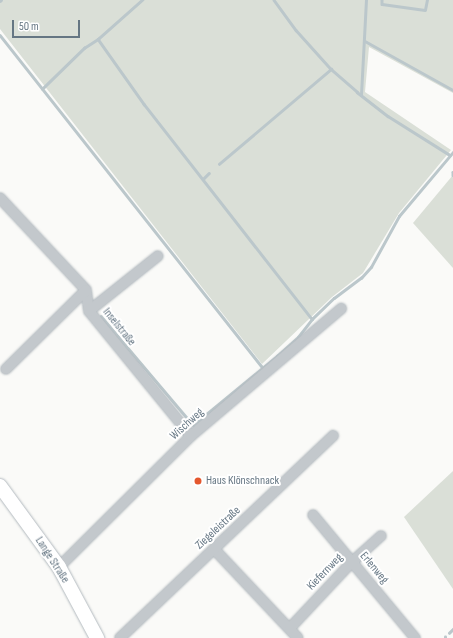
<!DOCTYPE html>
<html>
<head>
<meta charset="utf-8">
<style>
	body { margin:0 }
	#map { position:relative; width:453px; height:638px; overflow:hidden; background:#fafaf8; font-family:"Sofia Sans Condensed",sans-serif }
	div>[style] { position:absolute }
	.green>* { inset:0; background:#dadfd7 }
	.stream>* { height:2.5px; margin:-1.25px; padding:0 1.25px; transform-origin:1.25px; border-radius:1.25px; background:#bbc7cb }
	.roads { filter:drop-shadow(0 0 1px #b3babf) drop-shadow(0 0 1px #b3babf) }
	.street>* { height:10px; margin:-5px; padding:0 5px; transform-origin:5px; border-radius:5px; background:#c3c8cc }
	.secondary>* { height:14px; margin:-7px; padding:0 7px; transform-origin:7px; border-radius:7px; background:#fff }
	.dots>* { width:11px; height:11px; translate:-50% -50%; box-sizing:border-box; border:2px solid #fff; border-radius:50% }
	span { translate:-50% -50%; white-space:nowrap; text-align:center; line-height:1.15; -webkit-text-stroke:4px #fff; paint-order:stroke }
	.street-label { font-size:12px; color:#657683 }
	.poi-label { font-size:12px; color:#657683 }
	.left { translate:0 -50%; text-align:left }
	.scale { position:absolute; left:12px; top:20px; width:68px; height:18px; box-sizing:border-box; border:2px solid #657683; border-top:0; padding-left:5px; font-size:12px; line-height:14px; white-space:nowrap; color:#657683; -webkit-text-stroke:3px #fff; paint-order:stroke }
</style>
</head>
<body>
<div id="map">
	<div class="green">
		<div style="clip-path:polygon(0 0,453px 0,453px 93px,369px 47px,365px 92px,451px 150px,399px 213px,363px 273px,332px 297px,262px 364px,0 29px)"></div>
		<div style="clip-path:polygon(453px 175px,453px 268px,413px 223px)"></div>
		<div style="clip-path:polygon(453px 471px,453px 589px,404px 517px)"></div>
	</div>
	<div class="stream">
		<div style="left:274px;top:0;width:37px;rotate:54deg"></div>
		<div style="left:296px;top:30px;width:52px;rotate:48.1deg"></div>
		<div style="left:331px;top:69px;width:35px;rotate:41deg"></div>
		<div style="left:357px;top:92px;width:39px;rotate:38deg"></div>
		<div style="left:388px;top:116px;width:73px;rotate:32.2deg"></div>
		<div style="left:382px;top:0;width:4px;rotate:90deg"></div>
		<div style="left:382px;top:4px;width:43px;rotate:7.9deg"></div>
		<div style="left:425px;top:10px;width:10px;rotate:-79deg"></div>
		<div style="left:0;top:1px;width:1px;rotate:-45deg"></div>
		<div style="left:0;top:35px;width:423px;rotate:51.7deg"></div>
		<div style="left:98px;top:39px;width:80px;rotate:54.7deg"></div>
		<div style="left:144px;top:104px;width:273px;rotate:52deg"></div>
		<div style="left:365px;top:41px;width:101px;rotate:29.1deg"></div>
		<div style="left:42px;top:89px;width:59px;rotate:-44.3deg"></div>
		<div style="left:84px;top:48px;width:17px;rotate:-33deg"></div>
		<div style="left:98px;top:39px;width:59px;rotate:-41.6deg"></div>
		<div style="left:361px;top:95px;width:95px;rotate:-87deg"></div>
		<div style="left:219px;top:164px;width:147px;rotate:-40.3deg"></div>
		<div style="left:453px;top:172px;width:3px;rotate:90deg"></div>
		<div style="left:203px;top:179px;width:8px;rotate:-45deg"></div>
		<div style="left:101px;top:316px;width:143px;rotate:49.8deg"></div>
		<div style="left:193px;top:425px;width:109px;rotate:-39.4deg"></div>
		<div style="left:277px;top:356px;width:28px;rotate:-42deg"></div>
		<div style="left:298px;top:337px;width:23px;rotate:-52deg"></div>
		<div style="left:312px;top:319px;width:30px;rotate:-44deg"></div>
		<div style="left:334px;top:298px;width:34px;rotate:-37deg"></div>
		<div style="left:361px;top:278px;width:15px;rotate:-48deg"></div>
		<div style="left:371px;top:267px;width:58px;rotate:-61.2deg"></div>
		<div style="left:399px;top:216px;width:84px;rotate:-49.8deg"></div>
		<div style="left:449px;top:633px;width:6px;rotate:-45deg"></div>
		<div style="left:445px;top:638px;width:1px;rotate:-90deg"></div>
	</div>
	<div class="roads">
		<div class="street">
			<div style="left:0;top:198px;width:126px;rotate:46.9deg"></div>
			<div style="left:86px;top:290px;width:21px;rotate:82deg"></div>
			<div style="left:89px;top:311px;width:161px;rotate:50.8deg"></div>
			<div style="left:89px;top:311px;width:88px;rotate:-38.6deg"></div>
			<div style="left:6px;top:369px;width:112px;rotate:-44.6deg"></div>
			<div style="left:313px;top:515px;width:160px;rotate:50.3deg"></div>
			<div style="left:214px;top:549px;width:122px;rotate:46.7deg"></div>
			<div style="left:59px;top:567px;width:186px;rotate:-44.8deg"></div>
			<div style="left:191px;top:436px;width:197px;rotate:-40.3deg"></div>
			<div style="left:290px;top:628px;width:91px;rotate:-46.8deg"></div>
			<div style="left:352px;top:562px;width:39px;rotate:-42deg"></div>
			<div style="left:120px;top:638px;width:294px;rotate:-43.5deg"></div>
		</div>
		<div class="secondary">
			<div style="left:0;top:486px;width:100px;rotate:53.9deg"></div>
			<div style="left:59px;top:567px;width:81px;rotate:61.8deg"></div>
		</div>
	</div>
	<div class="dots">
		<div style="left:198px;top:481px;background:#e4572e"></div>
	</div>
	<div class="street-label">
		<span style="left:119px;top:327px;rotate:51deg">Inselstraße</span>
		<span style="left:187px;top:424px;rotate:-42deg">Wischweg</span>
		<span style="left:218px;top:528px;rotate:-43deg">Ziegeleistraße</span>
		<span style="left:52px;top:560px;rotate:57deg">Lange Straße</span>
		<span style="left:374px;top:568px;rotate:50deg">Erlenweg</span>
		<span style="left:325px;top:572px;rotate:-46deg">Kiefernweg</span>
	</div>
	<div class="poi-label">
		<span class="left" style="left:206px;top:481px">Haus Klönschnack</span>
	</div>
	<div class="scale">50 m</div>
</div>
</body>
</html>
